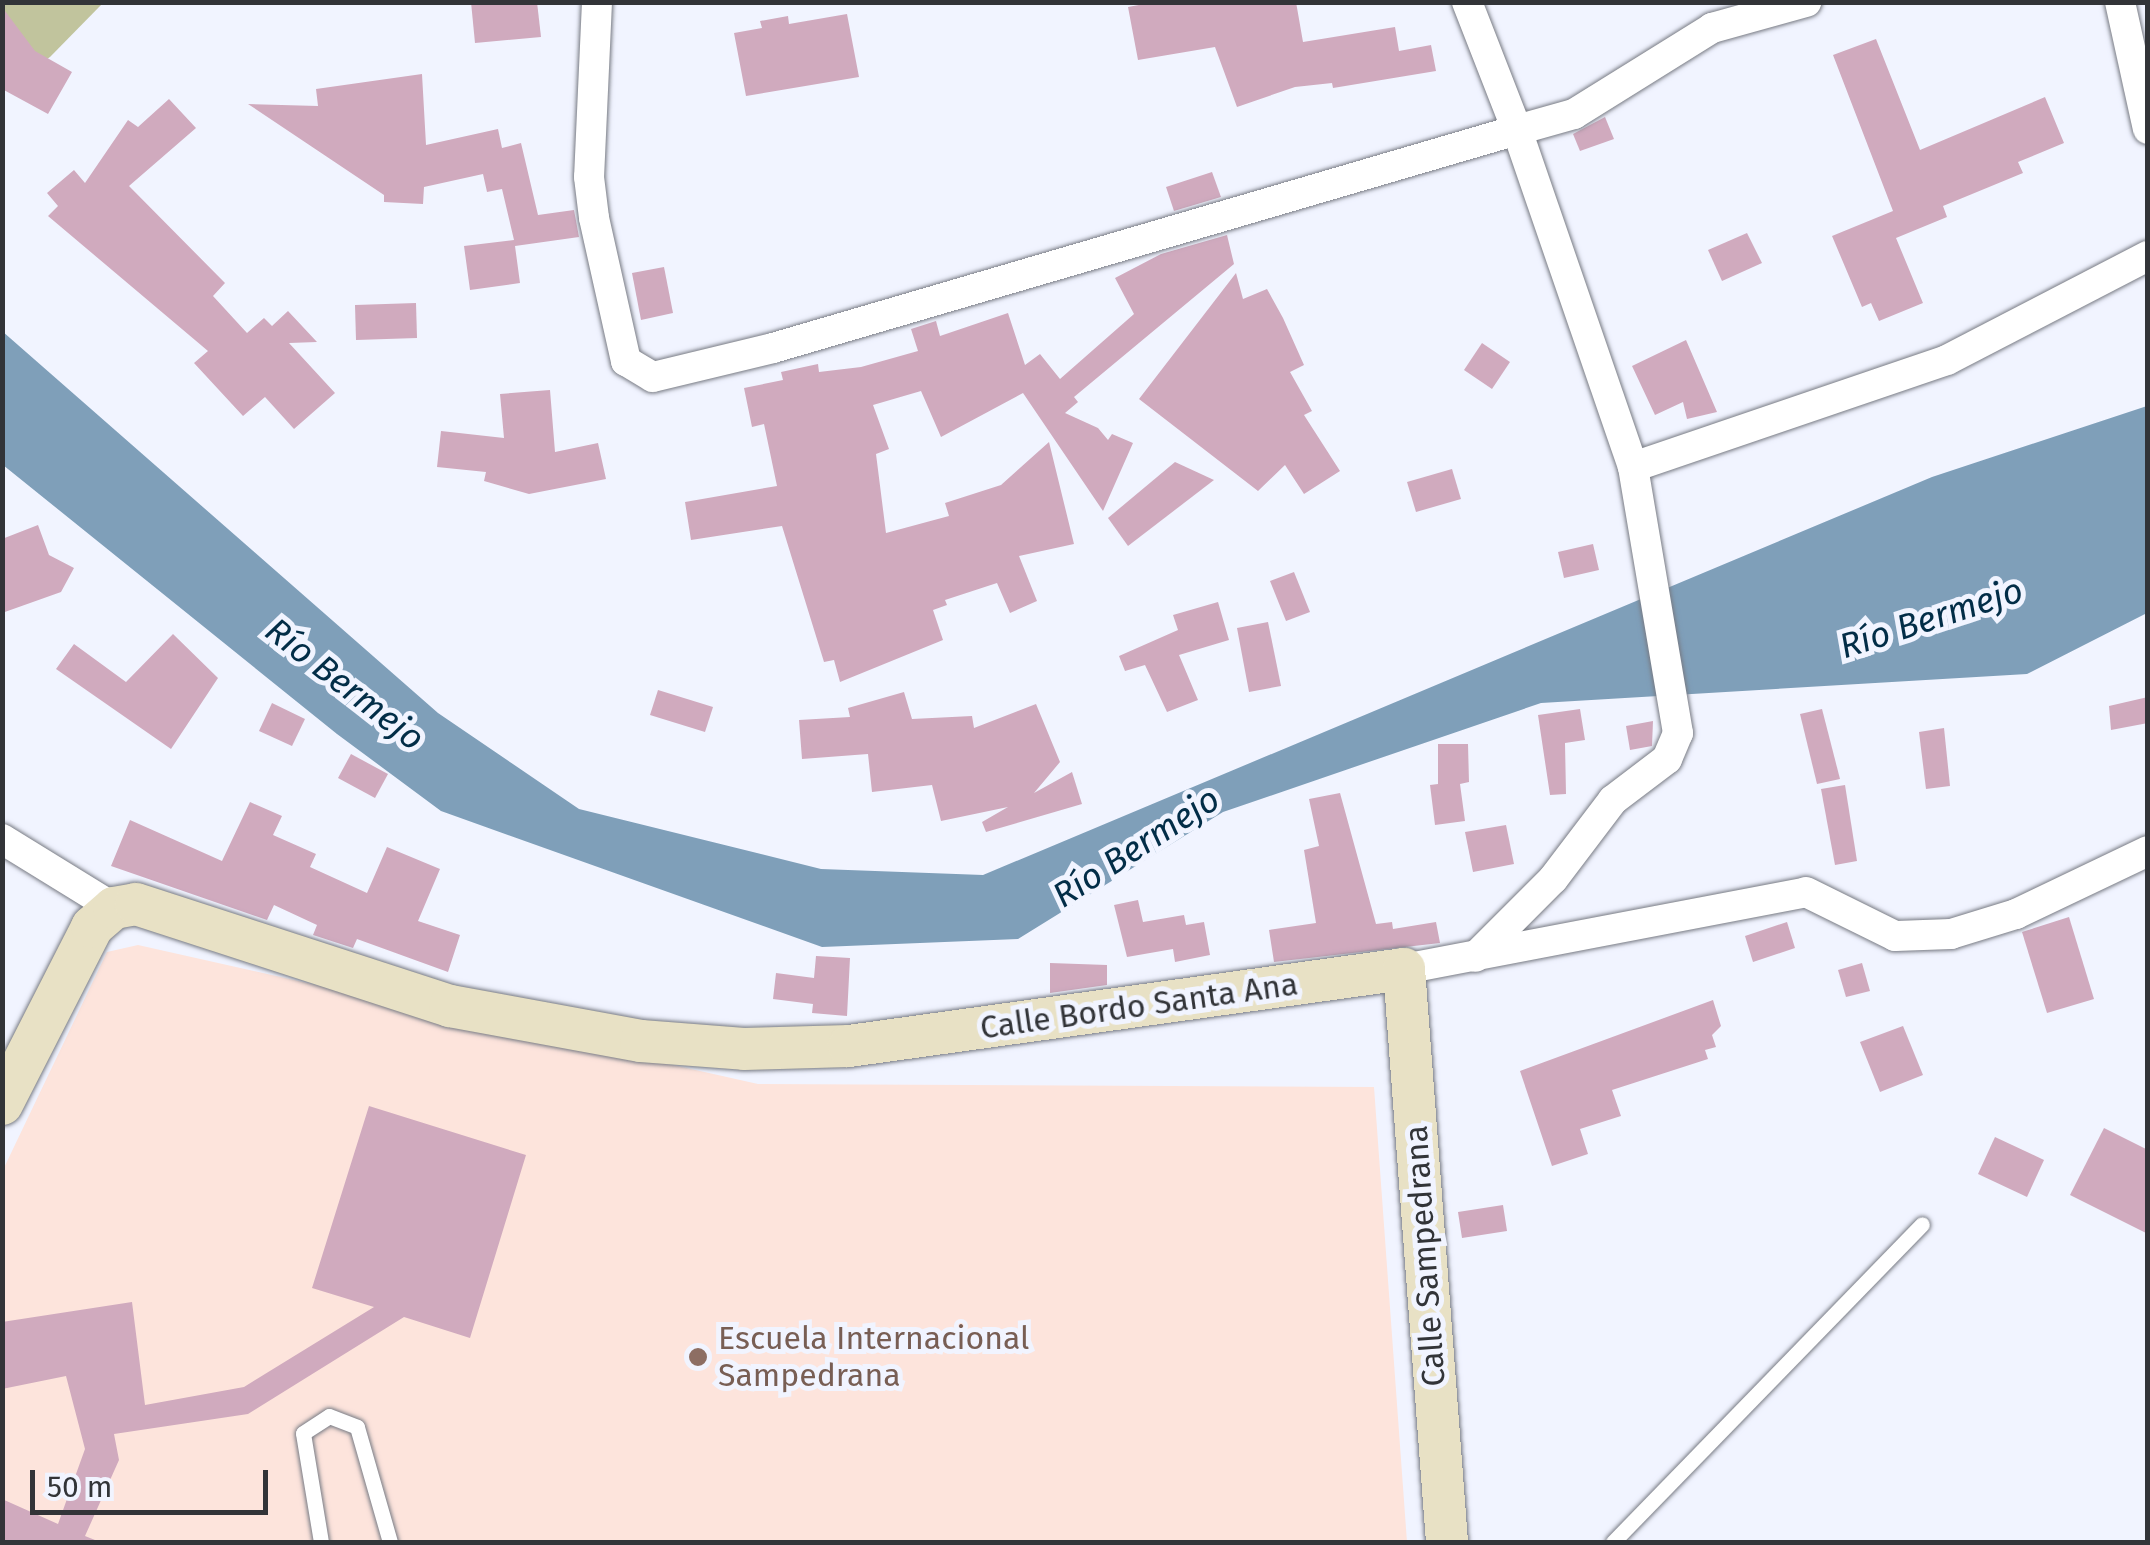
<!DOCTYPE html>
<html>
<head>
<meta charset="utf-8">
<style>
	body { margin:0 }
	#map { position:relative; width:2150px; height:1545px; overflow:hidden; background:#f1f4ff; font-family:"Fira Sans",sans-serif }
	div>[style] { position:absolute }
	.industrial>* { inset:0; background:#fde4dc }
	.forest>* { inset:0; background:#c1c49d }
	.water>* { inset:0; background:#7f9fb9 }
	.building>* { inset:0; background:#d0aabe }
	.roads { filter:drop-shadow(0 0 2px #787b84) drop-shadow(0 0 2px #787b84) }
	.lane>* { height:15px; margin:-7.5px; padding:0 7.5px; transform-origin:7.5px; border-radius:7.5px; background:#fff }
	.street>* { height:30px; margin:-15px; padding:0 15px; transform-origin:15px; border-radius:15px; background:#fff }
	.secondary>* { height:42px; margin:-21px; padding:0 21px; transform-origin:21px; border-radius:21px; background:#e8e1c5 }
	.dots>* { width:28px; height:28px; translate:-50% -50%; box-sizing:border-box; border:5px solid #f1f4ff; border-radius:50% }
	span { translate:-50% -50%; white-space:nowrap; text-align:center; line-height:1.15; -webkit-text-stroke:10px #f1f4ff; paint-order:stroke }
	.street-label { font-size:32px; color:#323438 }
	.education-label { font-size:32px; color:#785e54 }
	.left { translate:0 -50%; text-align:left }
	.water-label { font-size:35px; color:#022d47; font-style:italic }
	.frame { position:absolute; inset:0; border:5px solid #323438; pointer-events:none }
	.scale { position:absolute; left:30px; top:1470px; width:238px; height:45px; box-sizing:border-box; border:5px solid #323438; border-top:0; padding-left:12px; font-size:30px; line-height:35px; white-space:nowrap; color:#323438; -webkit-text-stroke:8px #f1f4ff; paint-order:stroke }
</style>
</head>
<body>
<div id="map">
	<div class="industrial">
		<div style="clip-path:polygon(138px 945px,758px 1084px,1374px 1087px,1407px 1542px,3px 1542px,2px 1172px,107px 952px)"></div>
	</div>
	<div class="forest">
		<div style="clip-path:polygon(3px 3px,103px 3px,50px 57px,3px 89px)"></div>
	</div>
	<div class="water">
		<div style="clip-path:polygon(2px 331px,438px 713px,579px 809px,821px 869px,983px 875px,1932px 477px,2147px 406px,2147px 613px,2027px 674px,1541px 703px,1223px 812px,1018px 939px,822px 947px,441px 811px,337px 734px,3px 465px)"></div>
	</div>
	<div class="building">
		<div style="clip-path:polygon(471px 2px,537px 2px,541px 37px,475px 43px)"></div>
		<div style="clip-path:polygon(1155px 2px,1296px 2px,1303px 42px,1395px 27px,1399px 51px,1431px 45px,1436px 71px,1333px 88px,1332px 83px,1295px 87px,1237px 107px,1215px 47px,1138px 60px,1128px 7px)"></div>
		<div style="clip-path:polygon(2px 7px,35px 51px,72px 72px,48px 114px,2px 89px)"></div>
		<div style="clip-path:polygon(847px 14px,859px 77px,746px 96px,734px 33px,762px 28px,760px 21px,788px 16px,789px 24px)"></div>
		<div style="clip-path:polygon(1876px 39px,1920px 150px,2045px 97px,2064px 143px,2018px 162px,2023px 173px,1943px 206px,1947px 217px,1896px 238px,1923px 303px,1879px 321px,1871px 303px,1862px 307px,1832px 236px,1893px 211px,1833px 55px)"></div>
		<div style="clip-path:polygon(422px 74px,426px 145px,498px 129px,502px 148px,521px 143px,538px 215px,574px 210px,579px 237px,515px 246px,520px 283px,470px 290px,464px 246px,514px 240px,502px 189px,487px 192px,483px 174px,424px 187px,423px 204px,384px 202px,384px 195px,248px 104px,318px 106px,316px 89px)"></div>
		<div style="clip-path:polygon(169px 99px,196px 128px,129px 186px,225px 283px,213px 296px,247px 333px,264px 318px,272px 326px,288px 311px,317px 342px,289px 343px,335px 393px,294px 429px,265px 397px,243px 416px,194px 363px,208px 351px,48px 216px,58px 206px,47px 193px,74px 170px,85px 183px,128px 120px,138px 127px)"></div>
		<div style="clip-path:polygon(1605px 117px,1614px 139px,1580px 151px,1573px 134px)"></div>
		<div style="clip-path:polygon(1212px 172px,1221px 197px,1174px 211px,1166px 187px)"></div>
		<div style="clip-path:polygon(1747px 233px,1762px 263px,1722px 281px,1708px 250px)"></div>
		<div style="clip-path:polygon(1227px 235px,1234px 264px,1074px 397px,1078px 402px,1065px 413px,1098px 428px,1108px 440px,1112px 434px,1133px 443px,1103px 511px,1023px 393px,941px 437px,921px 391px,873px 405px,889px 449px,876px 454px,886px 533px,949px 516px,945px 503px,1001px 485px,1049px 442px,1074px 544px,1019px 556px,1037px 601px,1010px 613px,997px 583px,945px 600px,947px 605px,933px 610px,943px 640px,840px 682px,834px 660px,824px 662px,782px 526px,691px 540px,685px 502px,777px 486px,764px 424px,752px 427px,744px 388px,783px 380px,781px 372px,818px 364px,819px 372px,861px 367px,918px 351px,911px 329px,936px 321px,940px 336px,1008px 313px,1025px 365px,1040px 354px,1060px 379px,1134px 314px,1115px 278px,1161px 254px)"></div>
		<div style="clip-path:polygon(664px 267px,673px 313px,641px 320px,632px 273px)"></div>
		<div style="clip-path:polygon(1236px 273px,1243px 299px,1267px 289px,1283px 318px,1304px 365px,1290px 372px,1312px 411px,1304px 415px,1340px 471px,1304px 494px,1285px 465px,1258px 491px,1139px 399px)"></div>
		<div style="clip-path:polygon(416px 303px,417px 338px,356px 340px,355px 305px)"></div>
		<div style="clip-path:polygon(1686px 340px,1717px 412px,1687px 419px,1683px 402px,1655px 415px,1632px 366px)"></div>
		<div style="clip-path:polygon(1482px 343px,1510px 362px,1492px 389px,1464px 370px)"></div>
		<div style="clip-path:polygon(550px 390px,555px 452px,598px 443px,606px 479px,529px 494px,484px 481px,486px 472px,437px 467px,441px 431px,504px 438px,500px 394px)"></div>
		<div style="clip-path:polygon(1175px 462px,1214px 480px,1128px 546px,1108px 518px)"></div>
		<div style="clip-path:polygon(1452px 469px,1461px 499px,1416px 512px,1407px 482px)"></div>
		<div style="clip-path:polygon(38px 525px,49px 555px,74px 568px,61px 592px,2px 613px,2px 539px)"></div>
		<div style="clip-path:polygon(1593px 544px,1599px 570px,1564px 578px,1558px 552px)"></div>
		<div style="clip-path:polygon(1294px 572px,1310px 612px,1286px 621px,1270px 581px)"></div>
		<div style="clip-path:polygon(1218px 602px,1229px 640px,1179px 655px,1198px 700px,1167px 712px,1145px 665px,1125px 671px,1119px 656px,1178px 630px,1173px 615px)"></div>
		<div style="clip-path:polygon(1268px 622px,1281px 686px,1249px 692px,1237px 628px)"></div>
		<div style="clip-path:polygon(173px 634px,218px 678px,171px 749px,56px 669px,74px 644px,126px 682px)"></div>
		<div style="clip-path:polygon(658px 690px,713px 707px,705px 732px,650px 715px)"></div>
		<div style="clip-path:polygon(904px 692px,912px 719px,972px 716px,974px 728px,1036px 704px,1060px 762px,1034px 793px,1072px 772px,1082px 804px,986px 832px,982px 822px,1008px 807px,941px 821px,932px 785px,872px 792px,868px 754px,802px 759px,799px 720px,850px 717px,848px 708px)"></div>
		<div style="clip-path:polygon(2148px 697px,2148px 723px,2111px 730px,2109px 706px)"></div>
		<div style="clip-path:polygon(272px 703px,305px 719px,292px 746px,259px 731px)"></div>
		<div style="clip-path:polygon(1580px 709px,1585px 740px,1565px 743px,1566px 794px,1550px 795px,1538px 715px)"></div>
		<div style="clip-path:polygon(1822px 709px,1840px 779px,1817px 784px,1800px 714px)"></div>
		<div style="clip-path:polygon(1653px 721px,1652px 746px,1630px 750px,1626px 726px)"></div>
		<div style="clip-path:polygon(1944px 728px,1950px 786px,1926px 789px,1919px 732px)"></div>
		<div style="clip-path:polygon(1438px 744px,1468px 744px,1469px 782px,1460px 784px,1465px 821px,1435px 825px,1430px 785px,1438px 784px)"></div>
		<div style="clip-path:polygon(351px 754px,388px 774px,375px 798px,338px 778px)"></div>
		<div style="clip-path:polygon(1845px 785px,1857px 861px,1835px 865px,1821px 789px)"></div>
		<div style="clip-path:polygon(1340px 793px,1376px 924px,1392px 922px,1393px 929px,1436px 922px,1440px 943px,1274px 962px,1269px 930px,1316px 923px,1304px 850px,1319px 846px,1309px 799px)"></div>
		<div style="clip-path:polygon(250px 802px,282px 816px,273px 835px,316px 854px,310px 867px,367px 893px,387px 847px,440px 869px,418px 921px,460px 935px,448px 972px,357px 939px,353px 948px,313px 935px,317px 925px,274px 905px,267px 920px,111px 866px,130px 820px,222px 861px)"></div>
		<div style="clip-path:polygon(1506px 825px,1514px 864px,1473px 872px,1465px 832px)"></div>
		<div style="clip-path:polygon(1138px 900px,1143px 922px,1184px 915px,1186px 925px,1204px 922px,1210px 955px,1175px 962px,1173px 949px,1127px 957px,1114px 905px)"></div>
		<div style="clip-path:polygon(2069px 917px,2094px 999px,2047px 1013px,2022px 932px)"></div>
		<div style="clip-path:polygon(1787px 922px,1795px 948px,1753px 962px,1745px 936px)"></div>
		<div style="clip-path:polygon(816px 956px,850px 958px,847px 1016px,812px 1013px,813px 1004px,773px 999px,776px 973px,814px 978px)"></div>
		<div style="clip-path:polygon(1050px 963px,1107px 965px,1107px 985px,1050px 993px)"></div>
		<div style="clip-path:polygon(1862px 963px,1870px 991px,1846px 997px,1838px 970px)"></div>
		<div style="clip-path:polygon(1713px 1000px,1721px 1026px,1712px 1035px,1716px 1047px,1705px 1050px,1708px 1059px,1612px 1090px,1621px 1116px,1580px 1129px,1588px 1154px,1552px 1166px,1520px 1071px)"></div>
		<div style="clip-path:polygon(1903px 1026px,1923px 1075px,1880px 1092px,1860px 1042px)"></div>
		<div style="clip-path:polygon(369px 1106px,526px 1155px,470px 1338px,404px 1317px,248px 1414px,114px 1434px,119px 1460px,85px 1536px,100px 1542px,2px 1542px,2px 1499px,58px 1524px,85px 1449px,66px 1376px,2px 1389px,2px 1322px,132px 1302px,145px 1405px,244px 1387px,374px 1307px,312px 1288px)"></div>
		<div style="clip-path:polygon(2104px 1128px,2148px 1150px,2148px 1234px,2070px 1195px)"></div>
		<div style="clip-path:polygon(1995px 1137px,2044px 1160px,2027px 1197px,1978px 1174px)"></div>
		<div style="clip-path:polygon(1503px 1205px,1507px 1231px,1462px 1238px,1458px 1212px)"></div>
	</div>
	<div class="roads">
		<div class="lane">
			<div style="left:321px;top:1542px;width:110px;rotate:-99.4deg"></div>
			<div style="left:303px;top:1433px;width:31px;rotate:-33deg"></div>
			<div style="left:329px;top:1416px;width:30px;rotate:21deg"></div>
			<div style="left:357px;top:1427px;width:120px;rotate:74deg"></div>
			<div style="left:1613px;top:1542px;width:443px;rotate:-45.8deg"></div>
		</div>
		<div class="street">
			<div style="left:597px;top:2px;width:175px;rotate:92.6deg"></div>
			<div style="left:589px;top:177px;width:41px;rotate:83deg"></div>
			<div style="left:594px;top:218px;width:147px;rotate:77.4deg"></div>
			<div style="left:626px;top:361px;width:31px;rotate:31deg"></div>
			<div style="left:653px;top:377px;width:123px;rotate:-13.6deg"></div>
			<div style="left:773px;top:348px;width:775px;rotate:-16.33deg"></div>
			<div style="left:1517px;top:130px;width:356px;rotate:71deg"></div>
			<div style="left:1633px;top:467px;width:270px;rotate:80.4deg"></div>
			<div style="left:1678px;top:733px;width:28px;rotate:113deg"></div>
			<div style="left:1667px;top:759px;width:68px;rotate:142.8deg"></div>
			<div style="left:1613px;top:800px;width:99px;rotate:127.2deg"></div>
			<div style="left:1553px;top:879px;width:110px;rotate:135deg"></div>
			<div style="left:1467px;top:2px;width:137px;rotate:68.7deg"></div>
			<div style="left:1517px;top:130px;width:59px;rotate:-15.7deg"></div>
			<div style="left:1574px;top:114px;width:163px;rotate:-31.9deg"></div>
			<div style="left:1712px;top:28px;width:98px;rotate:-15.5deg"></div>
			<div style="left:2120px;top:2px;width:130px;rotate:77.6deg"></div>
			<div style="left:1633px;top:467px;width:332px;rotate:-18.8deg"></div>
			<div style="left:1947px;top:360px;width:226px;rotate:-27.4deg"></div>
			<div style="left:2px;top:839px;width:132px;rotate:31.6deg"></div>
			<div style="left:1404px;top:969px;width:409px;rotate:-10.8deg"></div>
			<div style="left:1806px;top:892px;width:99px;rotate:26.3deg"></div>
			<div style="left:1895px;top:936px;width:56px;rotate:-2deg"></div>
			<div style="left:1951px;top:934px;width:68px;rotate:-17.1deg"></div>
			<div style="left:2016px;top:914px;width:146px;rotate:-25.5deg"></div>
		</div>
		<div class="secondary">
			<div style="left:2px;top:1104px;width:199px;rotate:-63deg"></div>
			<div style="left:92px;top:927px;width:29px;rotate:-41deg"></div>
			<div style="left:114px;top:908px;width:22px;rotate:-10deg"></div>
			<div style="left:136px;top:904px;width:330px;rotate:18deg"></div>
			<div style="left:450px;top:1006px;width:194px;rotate:10.4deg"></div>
			<div style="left:641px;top:1041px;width:103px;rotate:4.4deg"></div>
			<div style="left:744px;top:1049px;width:105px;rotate:-1.6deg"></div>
			<div style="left:849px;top:1046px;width:560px;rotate:-7.9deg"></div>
			<div style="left:1404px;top:969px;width:575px;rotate:85.71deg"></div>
		</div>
	</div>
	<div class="dots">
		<div style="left:698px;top:1357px;background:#8d6e63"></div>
	</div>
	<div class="street-label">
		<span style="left:1139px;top:1006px;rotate:-8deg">Calle Bordo Santa Ana</span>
		<span style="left:1425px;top:1256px;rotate:-94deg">Calle Sampedrana</span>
	</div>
	<div class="education-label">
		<span class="left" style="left:718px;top:1357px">Escuela Internacional<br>Sampedrana</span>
	</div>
	<div class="water-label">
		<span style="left:1931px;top:618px;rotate:-18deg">Río Bermejo</span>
		<span style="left:345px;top:684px;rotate:38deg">Río Bermejo</span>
		<span style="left:1136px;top:847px;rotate:-33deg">Río Bermejo</span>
	</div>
	<div class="frame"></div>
	<div class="scale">50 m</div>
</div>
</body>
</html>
